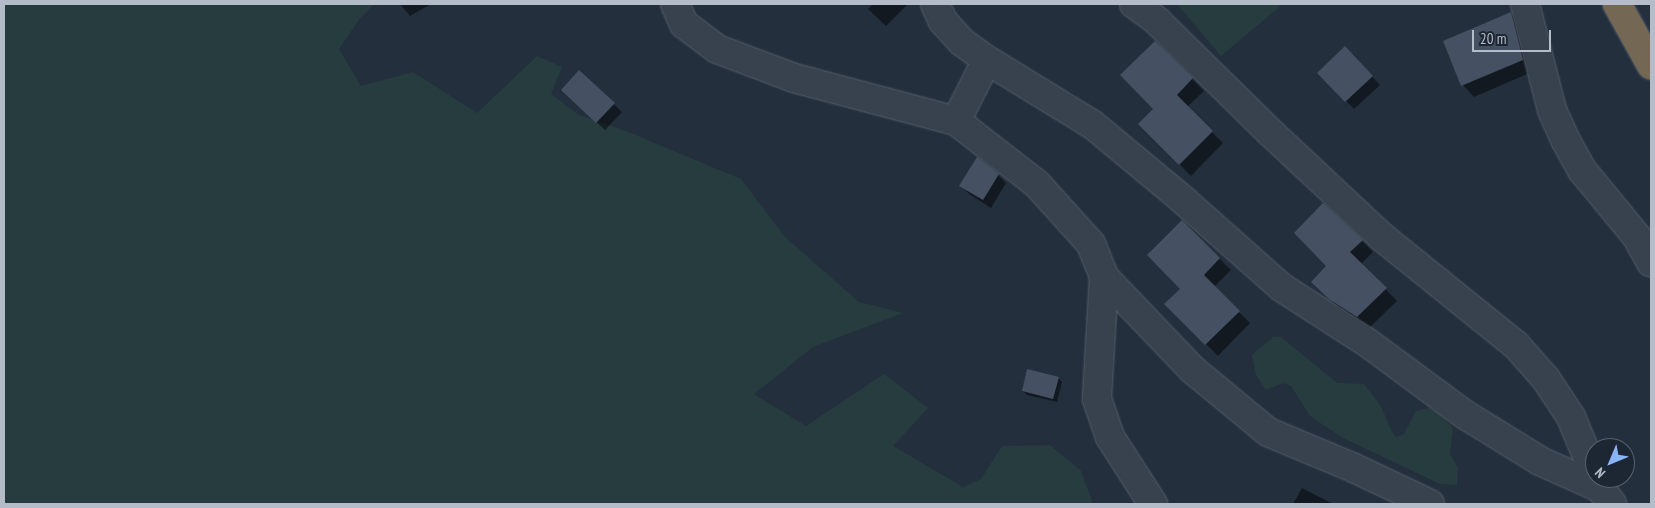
<!DOCTYPE html>
<html>
<head>
<meta charset="utf-8">
<style>
	body { margin:0 }
	#map { position:relative; width:1655px; height:508px; overflow:hidden; background:#242f3e; font-family:"PT Sans Narrow",sans-serif }
	div>[style] { position:absolute }
	.green>* { inset:0; background:#263c3f }
	.shadow>* { inset:0; background:#0007 }
	.building>* { inset:0; background:#455162 }
	.roads { filter:drop-shadow(0 0 1px #565f6c) drop-shadow(0 0 1px #565f6c) }
	.minor>* { height:28px; margin:-14px; padding:0 14px; transform-origin:14px; border-radius:14px; background:#38414e }
	.highway>* { height:28px; margin:-14px; padding:0 14px; transform-origin:14px; border-radius:14px; background:#746855 }
	span { translate:-50% -50%; white-space:nowrap; text-align:center; line-height:1.15; -webkit-text-stroke:4px #1d2633; paint-order:stroke }
	.frame { position:absolute; inset:0; border:5px solid #b4bcc9; pointer-events:none }
	.north { position:absolute; left:1585px; top:438px; width:50px; height:50px; box-sizing:border-box; background:#1d2633; border:1px solid #59626f; border-radius:50%; rotate:225deg; font-size:14px; font-weight:700; line-height:20px; text-align:center; color:#b4bcc9 }
	.north::after { content:''; display:block; margin:auto; width:18px; height:22px; background:#8ab4f8; clip-path:polygon(50% 0,100% 100%,50% 72%,0 100%) }
	.scale { position:absolute; left:1472px; top:30px; width:79px; height:22px; box-sizing:border-box; border:2px solid #b4bcc9; border-top:0; padding-left:6px; font-size:15px; line-height:18px; white-space:nowrap; color:#b4bcc9; -webkit-text-stroke:4px #1d2633; paint-order:stroke }
</style>
</head>
<body>
<div id="map">
	<div class="green">
		<div style="clip-path:polygon(4px 4px,374px 4px,358px 21px,339px 49px,361px 86px,413px 72px,477px 113px,537px 56px,562px 67px,551px 94px,579px 115px,626px 131px,741px 179px,785px 237px,859px 302px,903px 313px,813px 347px,754px 394px,806px 426px,884px 374px,928px 408px,893px 446px,963px 487px,981px 479px,1002px 446px,1050px 445px,1081px 471px,1093px 504px,4px 504px)"></div>
		<div style="clip-path:polygon(1177px 4px,1283px 4px,1221px 56px)"></div>
		<div style="clip-path:polygon(1273px 337px,1281px 337px,1337px 383px,1364px 384px,1381px 406px,1391px 430px,1396px 437px,1404px 434px,1416px 411px,1429px 408px,1440px 414px,1453px 428px,1450px 454px,1458px 468px,1457px 485px,1440px 484px,1341px 437px,1310px 416px,1291px 386px,1283px 383px,1266px 390px,1256px 375px,1252px 355px)"></div>
	</div>
	<div class="shadow">
		<div style="clip-path:polygon(400px 4px,431px 4px,410px 16px)"></div>
		<div style="clip-path:polygon(873px 4px,906px 4px,907px 5px,886px 26px,868px 9px)"></div>
		<div style="clip-path:polygon(1511px 13px,1522px 25px,1534px 71px,1474px 97px,1463px 85px,1444px 42px)"></div>
		<div style="clip-path:polygon(1155px 42px,1204px 91px,1187px 107px,1223px 143px,1191px 176px,1139px 124px,1155px 109px)"></div>
		<div style="clip-path:polygon(1353px 56px,1380px 85px,1354px 109px,1319px 73px)"></div>
		<div style="clip-path:polygon(579px 71px,622px 112px,605px 130px,570px 98px)"></div>
		<div style="clip-path:polygon(998px 175px,1006px 183px,991px 208px,969px 194px,961px 186px)"></div>
		<div style="clip-path:polygon(1182px 222px,1231px 270px,1214px 287px,1250px 323px,1218px 356px,1166px 304px,1182px 289px)"></div>
		<div style="clip-path:polygon(1362px 241px,1373px 252px,1361px 264px,1397px 301px,1369px 328px,1342px 311px,1313px 282px)"></div>
		<div style="clip-path:polygon(1058px 378px,1062px 382px,1057px 402px,1027px 395px,1023px 391px)"></div>
		<div style="clip-path:polygon(1302px 488px,1331px 503px,1332px 504px,1293px 504px)"></div>
	</div>
	<div class="building">
		<div style="clip-path:polygon(1511px 12px,1523px 60px,1461px 86px,1443px 41px)"></div>
		<div style="clip-path:polygon(1155px 41px,1193px 78px,1177px 95px,1213px 131px,1179px 165px,1138px 124px,1153px 109px,1120px 75px)"></div>
		<div style="clip-path:polygon(1345px 46px,1373px 76px,1345px 102px,1317px 73px)"></div>
		<div style="clip-path:polygon(579px 70px,615px 103px,596px 123px,561px 90px)"></div>
		<div style="clip-path:polygon(977px 157px,999px 174px,983px 200px,959px 186px)"></div>
		<div style="clip-path:polygon(1323px 203px,1363px 240px,1350px 252px,1387px 288px,1357px 317px,1329px 299px,1311px 282px,1326px 266px,1294px 233px)"></div>
		<div style="clip-path:polygon(1182px 220px,1220px 258px,1204px 275px,1240px 311px,1205px 345px,1164px 304px,1180px 289px,1147px 255px)"></div>
		<div style="clip-path:polygon(1027px 369px,1059px 377px,1053px 399px,1022px 391px)"></div>
	</div>
	<div class="roads">
		<div class="minor">
			<div style="left:675px;top:4px;width:22px;rotate:66deg"></div>
			<div style="left:684px;top:24px;width:41px;rotate:37.1deg"></div>
			<div style="left:717px;top:49px;width:82px;rotate:20.6deg"></div>
			<div style="left:794px;top:78px;width:168px;rotate:14.9deg"></div>
			<div style="left:956px;top:121px;width:103px;rotate:37.9deg"></div>
			<div style="left:1037px;top:184px;width:81px;rotate:48deg"></div>
			<div style="left:1091px;top:244px;width:35px;rotate:68deg"></div>
			<div style="left:1104px;top:277px;width:129px;rotate:46.3deg"></div>
			<div style="left:1193px;top:370px;width:97px;rotate:39.6deg"></div>
			<div style="left:1268px;top:432px;width:93px;rotate:22.7deg"></div>
			<div style="left:1354px;top:468px;width:84px;rotate:25.3deg"></div>
			<div style="left:935px;top:4px;width:19px;rotate:65deg"></div>
			<div style="left:943px;top:21px;width:28px;rotate:48deg"></div>
			<div style="left:962px;top:42px;width:31px;rotate:36deg"></div>
			<div style="left:987px;top:60px;width:124px;rotate:31.5deg"></div>
			<div style="left:1093px;top:125px;width:116px;rotate:39.7deg"></div>
			<div style="left:1182px;top:199px;width:132px;rotate:41.6deg"></div>
			<div style="left:1281px;top:287px;width:103px;rotate:32.8deg"></div>
			<div style="left:1368px;top:343px;width:119px;rotate:36.5deg"></div>
			<div style="left:1464px;top:414px;width:89px;rotate:31.7deg"></div>
			<div style="left:1540px;top:461px;width:66px;rotate:24.2deg"></div>
			<div style="left:1600px;top:488px;width:20px;rotate:53deg"></div>
			<div style="left:1134px;top:4px;width:29px;rotate:36deg"></div>
			<div style="left:1157px;top:21px;width:160px;rotate:44.5deg"></div>
			<div style="left:1271px;top:133px;width:152px;rotate:43.1deg"></div>
			<div style="left:1382px;top:237px;width:172px;rotate:38.9deg"></div>
			<div style="left:1516px;top:345px;width:45px;rotate:48.6deg"></div>
			<div style="left:1546px;top:379px;width:45px;rotate:56.7deg"></div>
			<div style="left:1571px;top:417px;width:63px;rotate:67.5deg"></div>
			<div style="left:1525px;top:4px;width:109px;rotate:75.7deg"></div>
			<div style="left:1552px;top:110px;width:34px;rotate:66deg"></div>
			<div style="left:1566px;top:141px;width:33px;rotate:61deg"></div>
			<div style="left:1582px;top:170px;width:87px;rotate:50.6deg"></div>
			<div style="left:1637px;top:237px;width:29px;rotate:61deg"></div>
			<div style="left:956px;top:121px;width:68px;rotate:-63.1deg"></div>
			<div style="left:1104px;top:277px;width:122px;rotate:93.3deg"></div>
			<div style="left:1097px;top:399px;width:40px;rotate:71.1deg"></div>
			<div style="left:1110px;top:437px;width:80px;rotate:57.3deg"></div>
		</div>
		<div class="highway">
			<div style="left:1617px;top:4px;width:70px;rotate:60.9deg"></div>
		</div>
	</div>
	<div class="frame"></div>
	<div class="north">N</div>
	<div class="scale">20 m</div>
</div>
</body>
</html>
